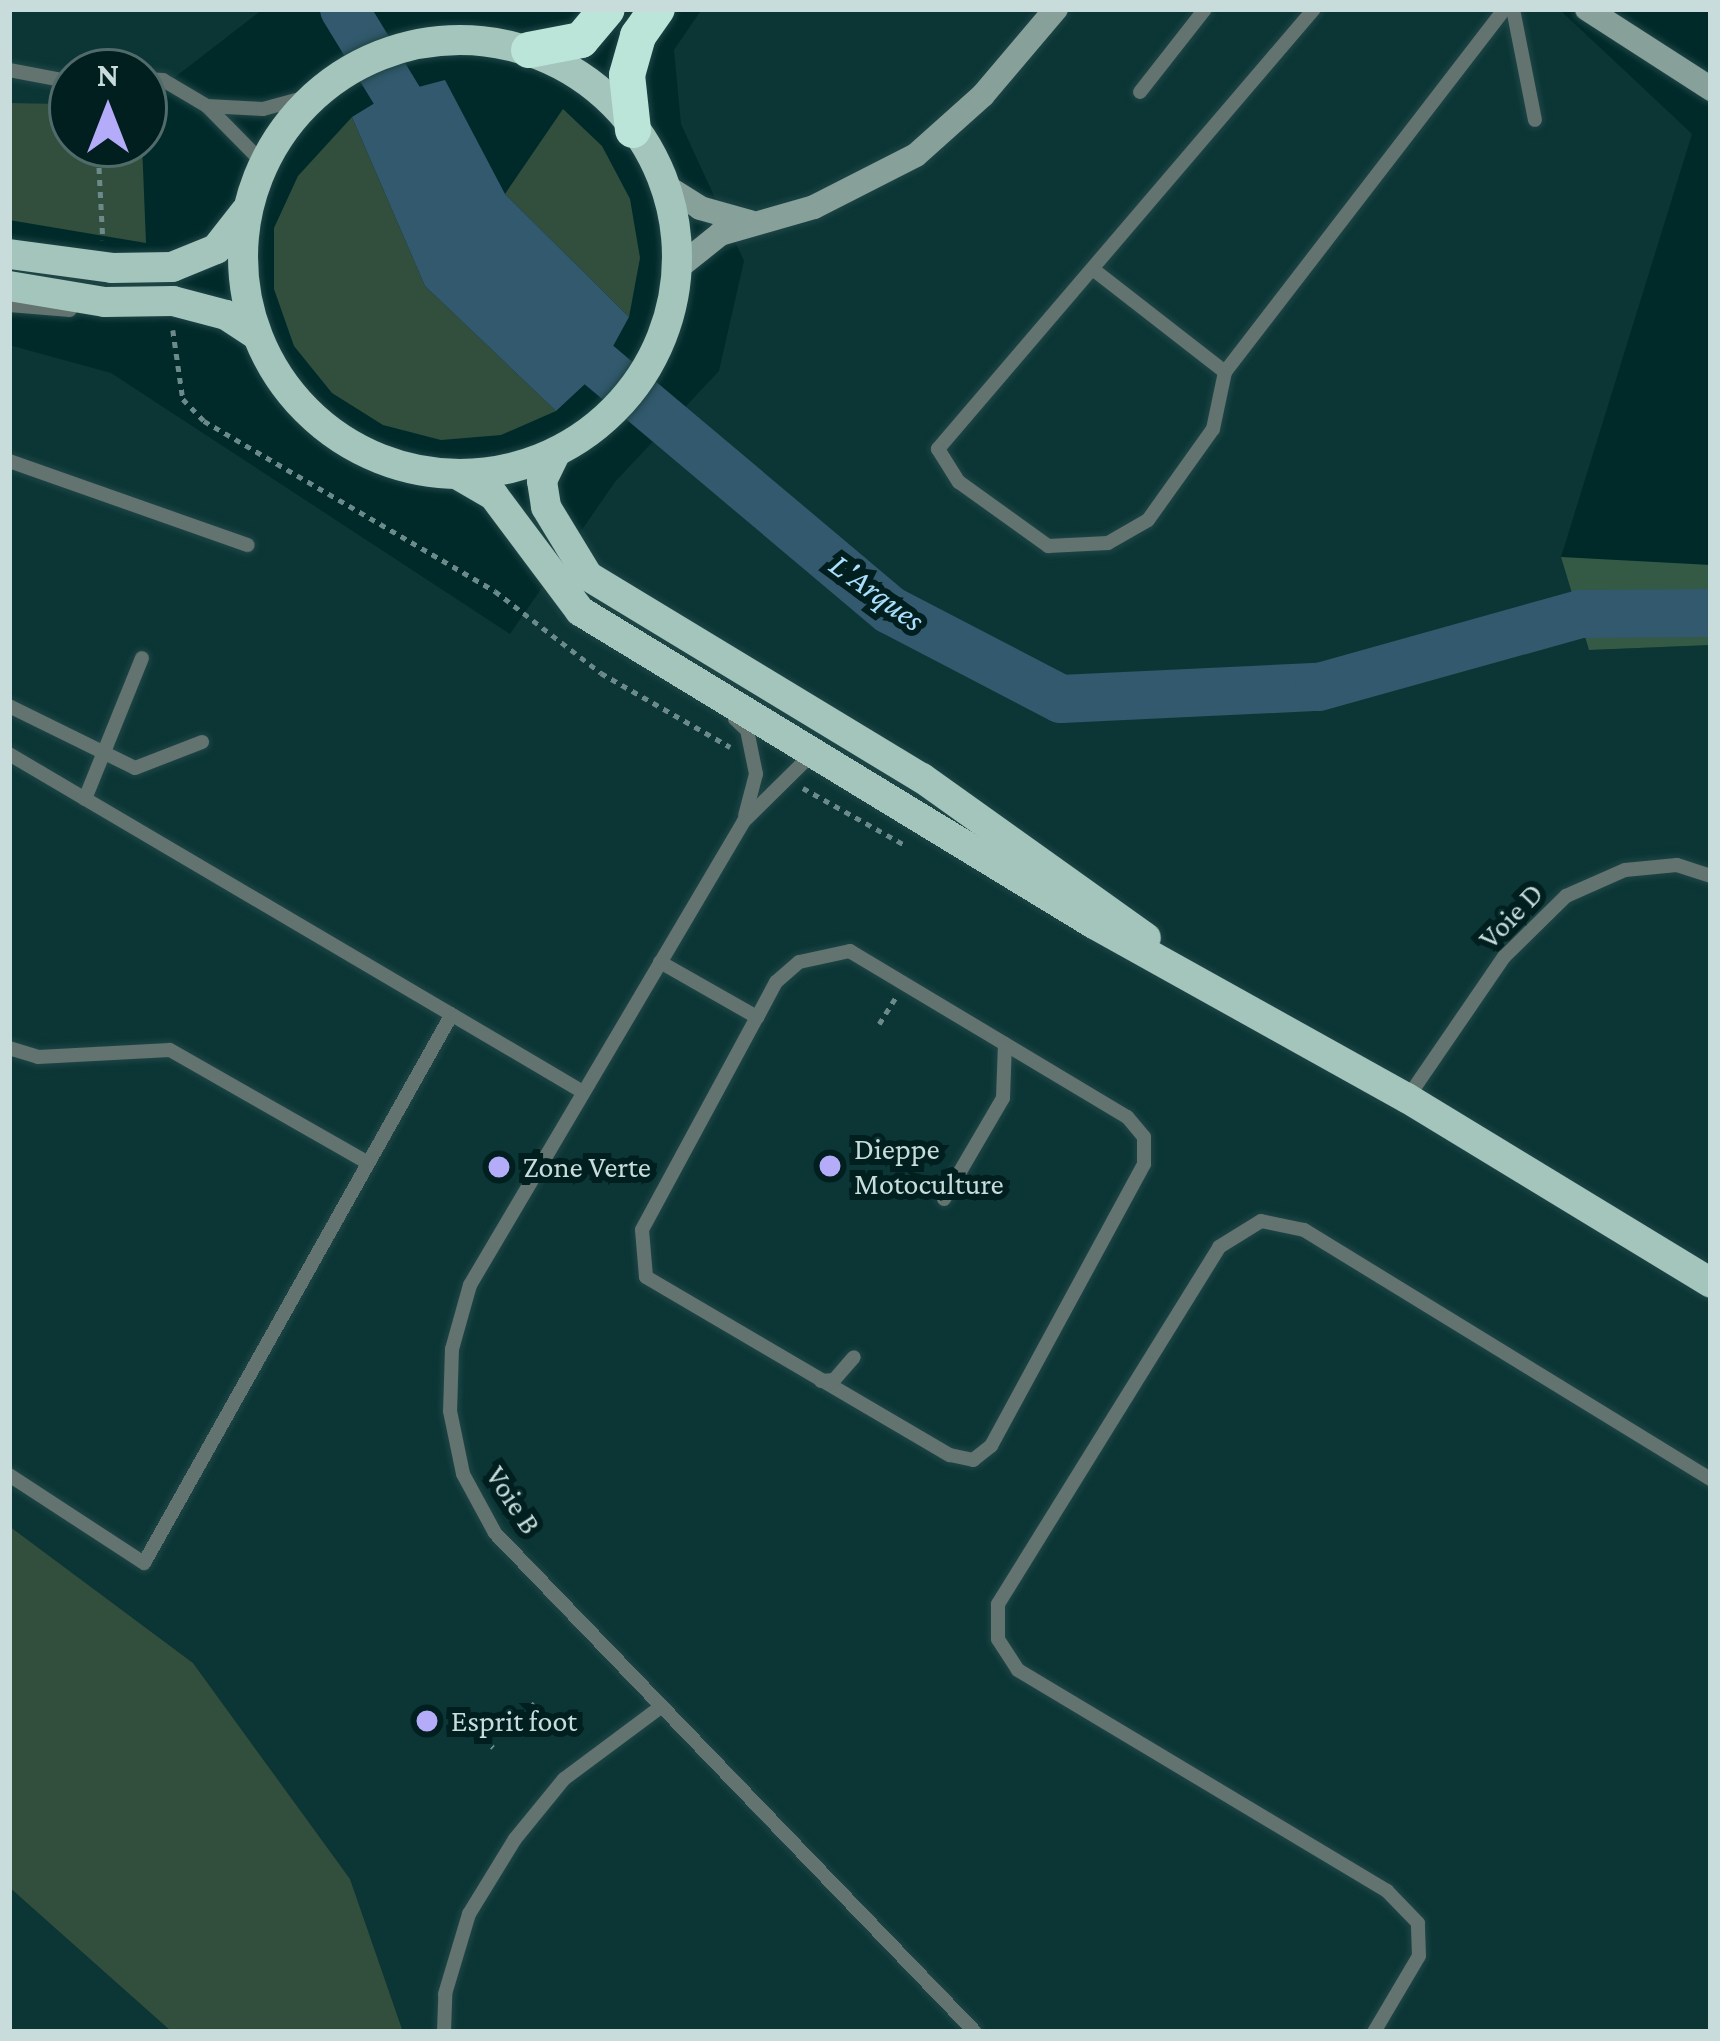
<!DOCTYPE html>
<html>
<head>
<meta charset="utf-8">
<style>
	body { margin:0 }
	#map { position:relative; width:1720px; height:2041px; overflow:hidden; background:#002a2a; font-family:"Crimson Pro",serif }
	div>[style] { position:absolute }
	.built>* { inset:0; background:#0c3636 }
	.green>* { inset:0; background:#324f3e }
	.forest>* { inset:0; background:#345944 }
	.water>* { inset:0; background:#32596d }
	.river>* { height:48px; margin:-24px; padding:0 24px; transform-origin:24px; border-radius:24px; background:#32596d }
	.path>* { height:4.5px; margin-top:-2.25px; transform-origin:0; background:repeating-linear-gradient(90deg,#6b8a89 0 6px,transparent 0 12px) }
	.roads { filter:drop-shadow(0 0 3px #204646) drop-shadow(0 0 3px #204646) }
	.lane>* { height:14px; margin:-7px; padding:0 7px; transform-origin:7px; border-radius:7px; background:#63736f }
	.secondary>* { height:24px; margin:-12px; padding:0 12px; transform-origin:12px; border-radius:12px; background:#87a19a }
	.primary>* { height:30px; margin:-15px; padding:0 15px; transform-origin:15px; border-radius:15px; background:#a3c5bc }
	.primary>.ring { margin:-15px; padding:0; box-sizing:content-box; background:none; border:30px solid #a3c5bc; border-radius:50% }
	.highway>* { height:36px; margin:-18px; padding:0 18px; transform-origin:18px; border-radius:18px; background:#bce5da }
	.dots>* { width:33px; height:33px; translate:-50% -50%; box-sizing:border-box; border:6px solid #011f1f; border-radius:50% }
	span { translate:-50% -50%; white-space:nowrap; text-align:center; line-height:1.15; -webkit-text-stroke:12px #011f1f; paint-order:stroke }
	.street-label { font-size:30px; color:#c7dcdb }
	.poi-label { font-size:30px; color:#c7dcdb }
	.left { translate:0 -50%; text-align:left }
	.water-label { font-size:33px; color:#aae0fd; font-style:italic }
	.frame { position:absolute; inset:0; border:12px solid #c7dcdb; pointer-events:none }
	.north { position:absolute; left:48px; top:48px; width:120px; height:120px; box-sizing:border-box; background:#011f1f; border:3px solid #506b6a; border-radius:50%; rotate:0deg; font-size:33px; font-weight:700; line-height:48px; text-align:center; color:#c7dcdb }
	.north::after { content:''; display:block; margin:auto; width:42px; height:54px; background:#b4acf9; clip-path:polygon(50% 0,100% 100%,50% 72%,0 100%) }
</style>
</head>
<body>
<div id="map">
	<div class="built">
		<div style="clip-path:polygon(9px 9px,263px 9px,144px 101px,144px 72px,72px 72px,72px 104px,9px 103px)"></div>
		<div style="clip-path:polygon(702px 9px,1559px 9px,1692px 134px,1561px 557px,1589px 650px,1711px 645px,1711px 2032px,403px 2032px,350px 1879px,193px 1663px,9px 1526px,9px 345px,111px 373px,510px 634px,615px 482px,719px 371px,744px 261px,681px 124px,674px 50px)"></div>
		<div style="clip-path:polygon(9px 1887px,172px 2032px,9px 2032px)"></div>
	</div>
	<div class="green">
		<div style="clip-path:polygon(9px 103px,72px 104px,72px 144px,142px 144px,146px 243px,9px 220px)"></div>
		<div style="clip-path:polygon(563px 109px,602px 146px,630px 199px,640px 258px,629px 317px,505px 194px)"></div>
		<div style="clip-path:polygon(352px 117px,425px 286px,556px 411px,501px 435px,441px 440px,383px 425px,332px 393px,294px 346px,274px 289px,274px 228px,298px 176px)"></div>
		<div style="clip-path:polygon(9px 1526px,193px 1663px,350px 1879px,403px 2032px,172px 2032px,9px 1887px)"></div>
	</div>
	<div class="forest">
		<div style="clip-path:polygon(1561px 557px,1711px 565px,1711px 645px,1589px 650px)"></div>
	</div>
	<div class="water">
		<div style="clip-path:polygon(445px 80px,505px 194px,629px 317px,600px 370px,556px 411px,425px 286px,352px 117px,388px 95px)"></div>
	</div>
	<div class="river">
		<div style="left:344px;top:9px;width:165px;rotate:58.6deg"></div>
		<div style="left:555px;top:328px;width:438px;rotate:40.1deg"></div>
		<div style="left:890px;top:610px;width:193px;rotate:27.5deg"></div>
		<div style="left:1061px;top:699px;width:258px;rotate:-2.7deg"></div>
		<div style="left:1319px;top:687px;width:271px;rotate:-15.6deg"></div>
		<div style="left:1580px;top:614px;width:131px;rotate:-0.4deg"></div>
	</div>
	<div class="path">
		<div style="left:98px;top:144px;width:96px;rotate:87deg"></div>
		<div style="left:173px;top:330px;width:70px;rotate:81.8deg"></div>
		<div style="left:183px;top:399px;width:30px;rotate:46deg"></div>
		<div style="left:204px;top:421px;width:337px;rotate:30.3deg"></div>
		<div style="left:495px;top:591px;width:134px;rotate:37.7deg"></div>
		<div style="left:601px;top:673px;width:149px;rotate:29.8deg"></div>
		<div style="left:803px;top:788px;width:115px;rotate:29.2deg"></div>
		<div style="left:879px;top:1024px;width:31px;rotate:-58deg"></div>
		<div style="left:531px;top:1703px;width:6px;rotate:45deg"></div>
		<div style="left:465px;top:1722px;width:38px;rotate:42deg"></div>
	</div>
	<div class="roads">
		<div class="lane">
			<div style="left:1314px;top:9px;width:579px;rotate:130.52deg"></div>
			<div style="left:938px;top:449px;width:39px;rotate:58deg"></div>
			<div style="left:959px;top:482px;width:110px;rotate:35.7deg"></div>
			<div style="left:1048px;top:546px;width:60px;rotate:-2.9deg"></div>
			<div style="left:1108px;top:543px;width:46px;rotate:-29.9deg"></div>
			<div style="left:1148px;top:520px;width:112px;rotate:-54.5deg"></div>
			<div style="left:1213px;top:429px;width:58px;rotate:-78.1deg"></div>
			<div style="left:1225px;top:372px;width:458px;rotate:-52.4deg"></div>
			<div style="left:1513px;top:9px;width:113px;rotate:78.8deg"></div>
			<div style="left:9px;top:70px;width:64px;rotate:10.8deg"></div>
			<div style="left:144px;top:79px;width:19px;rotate:3deg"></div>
			<div style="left:163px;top:80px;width:51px;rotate:30.6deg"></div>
			<div style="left:207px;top:106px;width:80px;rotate:45.5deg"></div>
			<div style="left:1140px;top:92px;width:105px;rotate:-51.9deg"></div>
			<div style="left:207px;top:106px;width:56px;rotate:3.1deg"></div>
			<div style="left:263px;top:109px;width:57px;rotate:-15.3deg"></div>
			<div style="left:1094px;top:270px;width:166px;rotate:37.9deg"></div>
			<div style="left:9px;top:305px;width:61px;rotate:4.7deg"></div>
			<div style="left:9px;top:461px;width:253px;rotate:19.4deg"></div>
			<div style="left:9px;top:706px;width:140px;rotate:26.2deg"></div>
			<div style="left:135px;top:768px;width:72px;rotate:-21.2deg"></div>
			<div style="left:735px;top:719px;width:16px;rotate:43deg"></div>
			<div style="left:747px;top:730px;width:45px;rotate:78.4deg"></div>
			<div style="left:756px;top:774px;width:43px;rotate:104.7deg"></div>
			<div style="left:9px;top:754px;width:666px;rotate:30.49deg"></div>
			<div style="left:810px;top:756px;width:93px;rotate:135.4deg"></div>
			<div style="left:744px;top:821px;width:539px;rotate:120.56deg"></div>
			<div style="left:470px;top:1285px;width:66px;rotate:105.7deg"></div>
			<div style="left:452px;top:1349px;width:62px;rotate:91.8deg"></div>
			<div style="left:450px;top:1411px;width:64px;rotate:78.3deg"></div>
			<div style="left:463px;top:1474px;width:67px;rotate:61.5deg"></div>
			<div style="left:495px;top:1533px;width:692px;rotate:46.11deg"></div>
			<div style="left:85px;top:799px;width:152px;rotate:-68deg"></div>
			<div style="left:660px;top:962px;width:112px;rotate:29.6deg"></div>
			<div style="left:757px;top:1017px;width:242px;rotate:118.4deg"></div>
			<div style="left:642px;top:1230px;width:47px;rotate:85.1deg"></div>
			<div style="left:646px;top:1277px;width:352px;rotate:30.4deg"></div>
			<div style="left:950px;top:1455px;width:24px;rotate:12deg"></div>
			<div style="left:973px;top:1460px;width:23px;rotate:-38deg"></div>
			<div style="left:991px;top:1446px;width:321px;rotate:-61.5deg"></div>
			<div style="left:1144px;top:1164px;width:27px;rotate:-90deg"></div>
			<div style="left:1144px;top:1137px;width:26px;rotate:-130deg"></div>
			<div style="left:1127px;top:1117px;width:323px;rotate:-149.1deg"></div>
			<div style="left:850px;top:951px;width:52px;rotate:167.8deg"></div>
			<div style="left:799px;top:962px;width:30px;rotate:139deg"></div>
			<div style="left:776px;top:982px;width:40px;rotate:118deg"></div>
			<div style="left:9px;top:1048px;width:30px;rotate:17deg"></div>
			<div style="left:38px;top:1057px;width:132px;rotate:-3deg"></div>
			<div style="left:170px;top:1050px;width:228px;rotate:29.7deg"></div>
			<div style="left:1408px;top:1097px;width:170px;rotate:-55.6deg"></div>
			<div style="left:1504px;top:957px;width:87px;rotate:-44.5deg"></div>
			<div style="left:1566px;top:896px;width:64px;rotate:-23.8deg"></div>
			<div style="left:1625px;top:870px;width:52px;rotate:-5.5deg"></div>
			<div style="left:1677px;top:865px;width:36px;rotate:18deg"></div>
			<div style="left:944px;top:1199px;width:117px;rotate:-59.7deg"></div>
			<div style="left:1003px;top:1098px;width:54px;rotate:-87.9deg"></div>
			<div style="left:821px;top:1381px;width:13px;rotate:-4deg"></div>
			<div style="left:834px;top:1380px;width:30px;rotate:-49deg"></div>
			<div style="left:9px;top:1475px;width:161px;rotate:33.1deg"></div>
			<div style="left:144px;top:1563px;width:629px;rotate:-60.71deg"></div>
			<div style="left:444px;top:2032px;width:38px;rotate:-88deg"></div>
			<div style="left:445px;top:1994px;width:84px;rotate:-73.3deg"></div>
			<div style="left:469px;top:1914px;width:88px;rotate:-58.5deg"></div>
			<div style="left:515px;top:1839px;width:77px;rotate:-50.8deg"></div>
			<div style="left:564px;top:1779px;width:117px;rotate:-36.7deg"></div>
			<div style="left:1374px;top:2032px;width:88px;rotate:-59.4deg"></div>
			<div style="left:1419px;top:1956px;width:33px;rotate:-92deg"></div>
			<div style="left:1418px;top:1923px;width:45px;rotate:-134.1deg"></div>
			<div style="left:1387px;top:1891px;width:430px;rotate:-149.1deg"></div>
			<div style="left:1018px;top:1670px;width:37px;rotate:-123deg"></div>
			<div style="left:998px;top:1639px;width:35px;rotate:-90deg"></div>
			<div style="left:998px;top:1604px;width:420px;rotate:-58.2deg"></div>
			<div style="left:1219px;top:1247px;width:49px;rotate:-31.8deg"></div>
			<div style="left:1261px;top:1221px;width:44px;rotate:11.8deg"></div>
			<div style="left:1304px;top:1230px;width:477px;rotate:31.5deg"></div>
		</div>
		<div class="secondary">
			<div style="left:1587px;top:9px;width:148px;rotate:32.8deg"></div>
			<div style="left:667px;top:187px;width:39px;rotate:32deg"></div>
			<div style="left:700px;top:208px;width:52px;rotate:15.6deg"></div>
			<div style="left:679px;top:267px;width:53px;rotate:-38.8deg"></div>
			<div style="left:720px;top:234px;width:98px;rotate:-16deg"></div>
			<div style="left:814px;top:207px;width:114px;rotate:-27deg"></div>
			<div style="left:916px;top:155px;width:90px;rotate:-41.8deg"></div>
			<div style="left:983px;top:95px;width:113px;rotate:-49.7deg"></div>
		</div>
		<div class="primary">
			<div class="ring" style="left:243px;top:40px;width:404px;height:404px"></div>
			<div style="left:9px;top:254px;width:104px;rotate:7.7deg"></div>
			<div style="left:112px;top:268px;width:60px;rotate:-1deg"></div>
			<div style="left:172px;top:267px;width:48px;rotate:-22.2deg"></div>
			<div style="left:216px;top:249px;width:47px;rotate:-51.9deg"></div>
			<div style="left:9px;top:286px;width:97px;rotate:9.5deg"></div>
			<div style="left:105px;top:302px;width:68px;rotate:-0.8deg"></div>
			<div style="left:173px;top:301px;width:55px;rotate:14.8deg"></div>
			<div style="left:226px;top:315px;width:35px;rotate:33deg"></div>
			<div style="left:556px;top:452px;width:32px;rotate:116deg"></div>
			<div style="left:542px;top:481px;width:26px;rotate:81deg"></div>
			<div style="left:546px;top:507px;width:81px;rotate:58.7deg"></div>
			<div style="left:588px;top:576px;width:390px;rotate:31.2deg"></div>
			<div style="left:922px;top:778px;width:275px;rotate:35.5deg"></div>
			<div style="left:460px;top:476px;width:39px;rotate:30deg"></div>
			<div style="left:494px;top:496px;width:144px;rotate:53.2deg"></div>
			<div style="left:580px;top:611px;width:602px;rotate:31.34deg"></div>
			<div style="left:1094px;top:924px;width:358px;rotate:29.1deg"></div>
			<div style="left:1407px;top:1098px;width:356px;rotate:31.3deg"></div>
		</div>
		<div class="highway">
			<div style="left:529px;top:50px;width:53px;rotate:-10.9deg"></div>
			<div style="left:581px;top:40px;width:40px;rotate:-50deg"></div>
			<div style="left:633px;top:130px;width:55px;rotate:-96.2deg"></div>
			<div style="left:627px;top:75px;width:41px;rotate:-74.2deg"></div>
			<div style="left:638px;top:36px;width:33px;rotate:-55deg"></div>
		</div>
	</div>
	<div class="dots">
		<div style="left:830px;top:1166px;background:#b4acf9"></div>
		<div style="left:499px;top:1167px;background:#b4acf9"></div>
		<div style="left:427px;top:1721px;background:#b4acf9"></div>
	</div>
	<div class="street-label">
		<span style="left:1511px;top:916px;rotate:-46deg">Voie D</span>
		<span style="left:513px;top:1500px;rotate:57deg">Voie B</span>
	</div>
	<div class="poi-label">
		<span class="left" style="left:854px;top:1166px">Dieppe<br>Motoculture</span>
		<span class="left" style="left:523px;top:1167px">Zone Verte</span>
		<span class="left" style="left:451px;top:1721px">Esprit foot</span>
	</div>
	<div class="water-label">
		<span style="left:877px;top:592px;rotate:36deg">L'Arques</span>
	</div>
	<div class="frame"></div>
	<div class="north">N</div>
</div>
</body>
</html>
